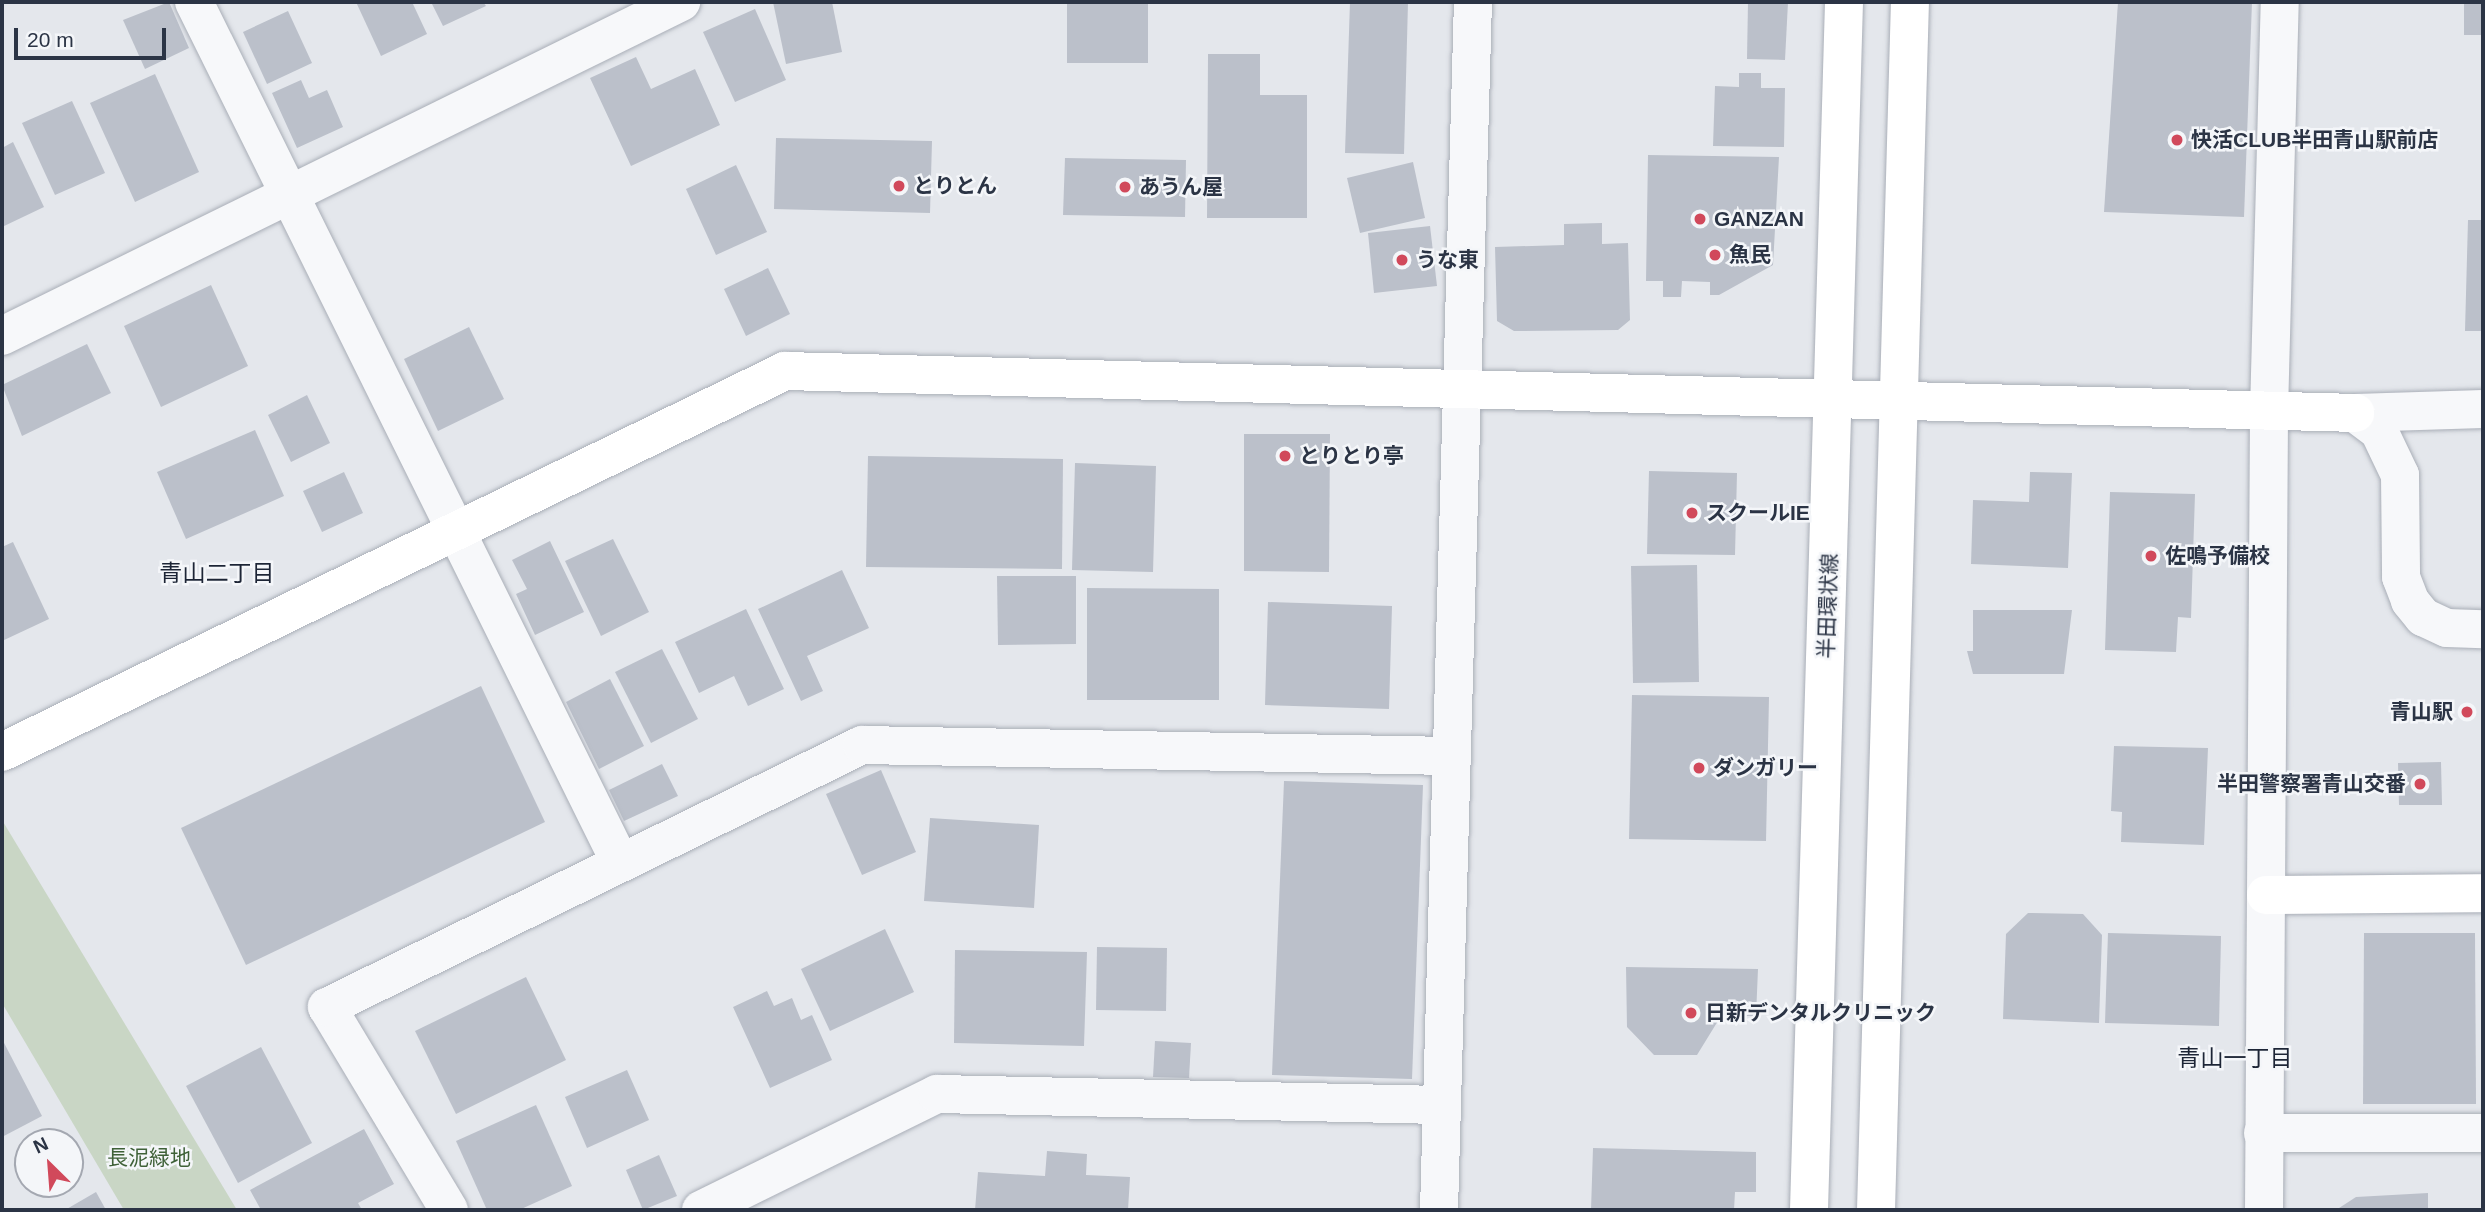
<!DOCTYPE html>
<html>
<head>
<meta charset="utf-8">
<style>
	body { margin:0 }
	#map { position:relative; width:2485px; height:1212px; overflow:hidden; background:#e4e7ec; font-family:Helvetica,"Noto Sans JP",sans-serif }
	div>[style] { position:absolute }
	.green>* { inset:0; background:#c9d6c5 }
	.building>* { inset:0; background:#bbc0ca }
	.roads { filter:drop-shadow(0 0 2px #a9aeb7) drop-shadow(0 0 2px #a9aeb7) }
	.street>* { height:38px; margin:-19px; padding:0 19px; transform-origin:19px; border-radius:19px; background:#f7f8fa }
	.secondary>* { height:38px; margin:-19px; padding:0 19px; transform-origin:19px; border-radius:19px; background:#fff }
	.dots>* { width:19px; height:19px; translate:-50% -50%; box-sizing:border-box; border:4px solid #f4f6f9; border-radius:50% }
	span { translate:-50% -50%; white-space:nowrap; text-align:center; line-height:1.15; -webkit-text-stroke:5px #f4f6f9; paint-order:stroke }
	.poi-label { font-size:21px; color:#2b3445; font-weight:700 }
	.left { translate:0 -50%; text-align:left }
	.right { translate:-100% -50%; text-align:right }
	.street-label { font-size:21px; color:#2b3445 }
	.park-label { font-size:21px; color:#3f6138 }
	.neighbourhood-label { font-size:23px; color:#1d2536 }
	.frame { position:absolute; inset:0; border:4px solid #2b3445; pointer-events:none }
	.north { position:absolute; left:14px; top:1128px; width:70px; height:70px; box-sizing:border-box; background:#f4f6f9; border:2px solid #a4a8b1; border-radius:50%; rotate:335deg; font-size:19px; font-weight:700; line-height:28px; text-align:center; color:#2b3445 }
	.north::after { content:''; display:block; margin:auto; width:24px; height:32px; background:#d1495b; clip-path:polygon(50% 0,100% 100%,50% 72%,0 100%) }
	.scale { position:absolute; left:14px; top:28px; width:152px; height:32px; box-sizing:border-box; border:4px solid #2b3445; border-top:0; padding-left:9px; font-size:21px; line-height:24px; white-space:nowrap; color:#2b3445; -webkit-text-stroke:5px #f4f6f9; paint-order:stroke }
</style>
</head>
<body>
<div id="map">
	<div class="green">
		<div style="clip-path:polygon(2px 820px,237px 1210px,124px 1210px,2px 1003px)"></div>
	</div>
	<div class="building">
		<div style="clip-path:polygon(169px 2px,189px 48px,145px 69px,123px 20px)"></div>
		<div style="clip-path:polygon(356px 2px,412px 2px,427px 34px,381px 56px)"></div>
		<div style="clip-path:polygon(431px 2px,483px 2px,486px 6px,443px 26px)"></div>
		<div style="clip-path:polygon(773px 2px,832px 2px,842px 52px,786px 64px)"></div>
		<div style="clip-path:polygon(1067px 2px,1148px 2px,1148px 63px,1067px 63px)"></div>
		<div style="clip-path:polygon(1350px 2px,1408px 2px,1404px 154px,1345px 153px)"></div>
		<div style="clip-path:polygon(1748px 2px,1788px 2px,1785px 60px,1747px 59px)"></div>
		<div style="clip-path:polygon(2118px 2px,2252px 2px,2244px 217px,2104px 212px)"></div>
		<div style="clip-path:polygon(2464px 2px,2483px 2px,2483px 35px,2464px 35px)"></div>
		<div style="clip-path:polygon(755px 9px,786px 80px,735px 102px,703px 32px)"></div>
		<div style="clip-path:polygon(288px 11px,312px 63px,267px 84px,243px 32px)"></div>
		<div style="clip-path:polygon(1208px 54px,1260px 54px,1260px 95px,1307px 95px,1307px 218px,1207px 218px)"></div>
		<div style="clip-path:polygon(636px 57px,651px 89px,695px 69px,720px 125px,631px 166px,590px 78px)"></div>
		<div style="clip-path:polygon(1739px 73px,1761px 73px,1761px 88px,1785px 88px,1784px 147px,1713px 146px,1715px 86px,1739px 87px)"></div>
		<div style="clip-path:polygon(155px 74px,199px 172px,135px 202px,90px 103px)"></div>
		<div style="clip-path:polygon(301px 80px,309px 98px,327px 90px,343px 127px,297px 148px,272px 93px)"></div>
		<div style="clip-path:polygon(72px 101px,105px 173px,55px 195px,22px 123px)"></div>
		<div style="clip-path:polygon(776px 138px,932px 141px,930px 213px,774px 209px)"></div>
		<div style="clip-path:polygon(13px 142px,44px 207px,2px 227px,2px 148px)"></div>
		<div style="clip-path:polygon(1648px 155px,1779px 157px,1773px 265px,1719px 295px,1710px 295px,1710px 282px,1682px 281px,1681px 297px,1663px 297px,1663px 281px,1646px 281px)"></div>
		<div style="clip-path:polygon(1065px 158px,1186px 160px,1185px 217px,1063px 215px)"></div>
		<div style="clip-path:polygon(1413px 162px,1425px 218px,1360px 233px,1347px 178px)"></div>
		<div style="clip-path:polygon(736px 165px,767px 232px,716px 255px,686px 189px)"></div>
		<div style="clip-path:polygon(2468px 220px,2483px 220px,2483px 331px,2465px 331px)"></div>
		<div style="clip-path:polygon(1602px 223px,1602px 244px,1628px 243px,1630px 320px,1618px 330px,1514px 331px,1497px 321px,1495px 247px,1564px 245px,1564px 224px)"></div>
		<div style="clip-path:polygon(1430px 226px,1437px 286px,1374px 293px,1368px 233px)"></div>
		<div style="clip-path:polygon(768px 268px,790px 314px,746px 336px,724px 289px)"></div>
		<div style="clip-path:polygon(211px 285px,248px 366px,161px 407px,124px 326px)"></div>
		<div style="clip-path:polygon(469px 327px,504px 399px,438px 431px,404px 359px)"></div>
		<div style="clip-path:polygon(87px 344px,111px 393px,22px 436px,2px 385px)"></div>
		<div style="clip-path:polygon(307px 395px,330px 443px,291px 462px,268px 415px)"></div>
		<div style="clip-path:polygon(255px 430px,284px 496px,186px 539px,157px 472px)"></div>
		<div style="clip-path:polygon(1244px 434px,1330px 434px,1329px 572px,1244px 571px)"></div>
		<div style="clip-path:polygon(868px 456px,1063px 459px,1062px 569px,866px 567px)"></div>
		<div style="clip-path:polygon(1075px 463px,1156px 466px,1153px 572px,1072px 570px)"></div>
		<div style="clip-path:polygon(1649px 471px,1737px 473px,1735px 555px,1647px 554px)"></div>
		<div style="clip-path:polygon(344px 472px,363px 513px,322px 532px,303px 491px)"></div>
		<div style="clip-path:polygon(2030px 472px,2072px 473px,2068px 568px,1971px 564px,1973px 500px,2029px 502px)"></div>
		<div style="clip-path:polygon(2110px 492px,2195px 494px,2191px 618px,2178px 617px,2176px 652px,2105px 650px)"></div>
		<div style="clip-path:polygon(613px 539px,649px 612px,601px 636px,565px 561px)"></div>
		<div style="clip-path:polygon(550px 541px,584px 612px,535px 635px,516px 594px,527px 589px,512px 560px)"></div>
		<div style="clip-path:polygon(13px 542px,49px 619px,2px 641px,2px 547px)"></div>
		<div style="clip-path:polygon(1697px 565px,1699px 682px,1633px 683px,1631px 566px)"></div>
		<div style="clip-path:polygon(842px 570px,869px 628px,807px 656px,823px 691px,801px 701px,758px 609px)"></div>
		<div style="clip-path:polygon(997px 576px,1076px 576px,1076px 644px,998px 645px)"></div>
		<div style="clip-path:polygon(1087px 588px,1219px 589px,1219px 700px,1087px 700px)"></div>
		<div style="clip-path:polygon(1268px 602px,1392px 606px,1389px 709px,1265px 705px)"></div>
		<div style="clip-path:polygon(746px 609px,784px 689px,748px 706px,734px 676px,699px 693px,675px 642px)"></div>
		<div style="clip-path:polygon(1973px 610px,2072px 610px,2064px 674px,1973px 674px,1967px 651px,1973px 651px)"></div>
		<div style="clip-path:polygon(662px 649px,698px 719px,651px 743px,615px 672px)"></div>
		<div style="clip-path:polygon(610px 679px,644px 746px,599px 769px,566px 702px)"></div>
		<div style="clip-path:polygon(481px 686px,545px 822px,246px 965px,181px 828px)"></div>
		<div style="clip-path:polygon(1632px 695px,1769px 697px,1766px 841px,1629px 839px)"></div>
		<div style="clip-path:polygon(2114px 746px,2208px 748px,2204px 845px,2121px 842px,2122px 812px,2111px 811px)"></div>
		<div style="clip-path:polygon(2441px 762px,2442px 805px,2399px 805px,2398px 763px)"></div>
		<div style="clip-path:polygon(662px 764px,678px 796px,624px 821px,609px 790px)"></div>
		<div style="clip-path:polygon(881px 770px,916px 852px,862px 875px,826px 794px)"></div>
		<div style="clip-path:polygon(1284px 781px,1423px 785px,1412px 1079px,1272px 1075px)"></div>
		<div style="clip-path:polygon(930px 818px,1039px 825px,1034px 908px,924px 901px)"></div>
		<div style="clip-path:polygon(2028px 913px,2083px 914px,2102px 935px,2099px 1023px,2003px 1019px,2006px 934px)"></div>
		<div style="clip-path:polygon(885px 929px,914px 992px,830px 1031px,801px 969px)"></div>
		<div style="clip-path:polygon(2108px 933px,2221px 936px,2219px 1026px,2105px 1023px)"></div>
		<div style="clip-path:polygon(2364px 933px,2475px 933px,2476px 1104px,2363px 1104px)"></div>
		<div style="clip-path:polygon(1097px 947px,1167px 948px,1166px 1011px,1096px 1010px)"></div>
		<div style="clip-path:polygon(955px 950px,1087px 952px,1084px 1046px,954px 1043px)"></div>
		<div style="clip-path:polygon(1626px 967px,1758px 969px,1756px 1016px,1721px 1016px,1697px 1055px,1654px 1055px,1627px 1027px)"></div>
		<div style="clip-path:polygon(526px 977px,566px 1060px,456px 1114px,415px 1031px)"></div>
		<div style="clip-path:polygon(767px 991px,774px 1006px,792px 998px,801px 1020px,812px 1015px,832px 1060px,770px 1088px,733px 1007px)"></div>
		<div style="clip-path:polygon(2px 1039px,42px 1116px,2px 1137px)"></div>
		<div style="clip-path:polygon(1155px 1041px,1191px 1043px,1189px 1078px,1153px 1077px)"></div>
		<div style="clip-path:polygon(261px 1047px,312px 1143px,238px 1183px,186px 1086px)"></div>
		<div style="clip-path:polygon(627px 1070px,649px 1120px,587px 1148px,565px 1097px)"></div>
		<div style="clip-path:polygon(536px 1105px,572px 1186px,519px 1210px,487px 1210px,456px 1141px)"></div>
		<div style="clip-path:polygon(364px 1129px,394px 1184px,358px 1203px,362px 1210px,261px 1210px,250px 1190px)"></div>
		<div style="clip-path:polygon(1593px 1148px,1756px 1152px,1756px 1192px,1735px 1192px,1734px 1210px,1591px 1210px)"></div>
		<div style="clip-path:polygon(1047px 1151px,1087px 1154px,1086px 1175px,1130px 1177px,1128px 1210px,975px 1210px,978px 1172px,1045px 1176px)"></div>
		<div style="clip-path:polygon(659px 1155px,677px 1196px,643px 1210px,626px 1170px)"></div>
		<div style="clip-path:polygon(96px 1192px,106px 1210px,65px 1210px)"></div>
		<div style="clip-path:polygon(2428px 1193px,2428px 1210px,2336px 1210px,2356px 1197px)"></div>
	</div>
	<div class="roads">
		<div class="street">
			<div style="left:194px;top:2px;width:960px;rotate:63.65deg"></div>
			<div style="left:2px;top:336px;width:757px;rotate:-26.19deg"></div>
			<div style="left:2355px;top:413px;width:30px;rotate:37deg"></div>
			<div style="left:2379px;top:431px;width:49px;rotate:64.5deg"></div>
			<div style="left:2400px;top:475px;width:102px;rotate:89.4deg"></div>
			<div style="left:2401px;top:577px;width:26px;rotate:69deg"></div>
			<div style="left:2410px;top:601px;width:21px;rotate:51deg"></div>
			<div style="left:2423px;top:617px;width:26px;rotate:25deg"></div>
			<div style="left:2447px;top:628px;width:36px;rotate:2deg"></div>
			<div style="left:2355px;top:413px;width:128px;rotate:-1.8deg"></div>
			<div style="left:2263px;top:1133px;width:220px"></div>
			<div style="left:449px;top:1210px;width:237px;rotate:-121deg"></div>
			<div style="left:327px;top:1007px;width:596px;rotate:-26.09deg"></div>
			<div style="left:862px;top:745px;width:589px;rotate:1.07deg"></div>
			<div style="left:701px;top:1210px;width:263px;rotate:-26.2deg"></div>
			<div style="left:937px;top:1094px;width:504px;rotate:1.25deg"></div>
			<div style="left:1439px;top:1210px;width:1208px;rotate:-88.39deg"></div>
			<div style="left:2264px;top:1210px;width:798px;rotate:-89.64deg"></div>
			<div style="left:2269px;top:412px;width:410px;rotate:-88.5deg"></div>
		</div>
		<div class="secondary">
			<div style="left:2px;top:752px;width:871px;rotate:-25.95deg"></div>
			<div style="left:785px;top:371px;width:1571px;rotate:1.53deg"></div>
			<div style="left:2266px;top:895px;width:217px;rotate:-0.5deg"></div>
			<div style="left:1809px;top:1210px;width:1209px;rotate:-88.34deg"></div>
			<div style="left:1876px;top:1210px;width:1208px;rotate:-88.39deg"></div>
		</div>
	</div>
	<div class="dots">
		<div style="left:2177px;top:140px;background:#d1495b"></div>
		<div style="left:899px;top:186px;background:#d1495b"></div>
		<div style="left:1125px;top:187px;background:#d1495b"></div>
		<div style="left:1700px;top:219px;background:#d1495b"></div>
		<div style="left:1715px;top:255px;background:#d1495b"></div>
		<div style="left:1402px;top:260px;background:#d1495b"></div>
		<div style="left:1285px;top:456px;background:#d1495b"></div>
		<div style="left:1692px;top:513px;background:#d1495b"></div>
		<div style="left:2151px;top:556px;background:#d1495b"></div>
		<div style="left:2467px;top:712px;background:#d1495b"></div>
		<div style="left:1699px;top:768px;background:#d1495b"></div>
		<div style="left:2420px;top:784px;background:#d1495b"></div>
		<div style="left:1691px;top:1013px;background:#d1495b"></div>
	</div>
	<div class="poi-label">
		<span class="left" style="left:2191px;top:140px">快活CLUB半田青山駅前店</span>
		<span class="left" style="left:913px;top:186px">とりとん</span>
		<span class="left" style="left:1139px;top:187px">あうん屋</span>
		<span class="left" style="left:1714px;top:219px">GANZAN</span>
		<span class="left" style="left:1729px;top:255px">魚民</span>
		<span class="left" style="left:1416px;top:260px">うな東</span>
		<span class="left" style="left:1299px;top:456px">とりとり亭</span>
		<span class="left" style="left:1706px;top:513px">スクールIE</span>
		<span class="left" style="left:2165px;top:556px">佐鳴予備校</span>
		<span class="right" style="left:2453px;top:712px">青山駅</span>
		<span class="left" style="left:1713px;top:768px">ダンガリー</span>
		<span class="right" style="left:2406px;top:784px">半田警察署青山交番</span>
		<span class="left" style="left:1705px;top:1013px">日新デンタルクリニック</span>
	</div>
	<div class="street-label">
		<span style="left:1828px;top:606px;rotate:-88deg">半田環状線</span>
	</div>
	<div class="park-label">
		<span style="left:149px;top:1158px">長泥緑地</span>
	</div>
	<div class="neighbourhood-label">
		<span style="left:217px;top:573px">青山二丁目</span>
		<span style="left:2235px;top:1058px">青山一丁目</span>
	</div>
	<div class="frame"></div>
	<div class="north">N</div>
	<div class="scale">20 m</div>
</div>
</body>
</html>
